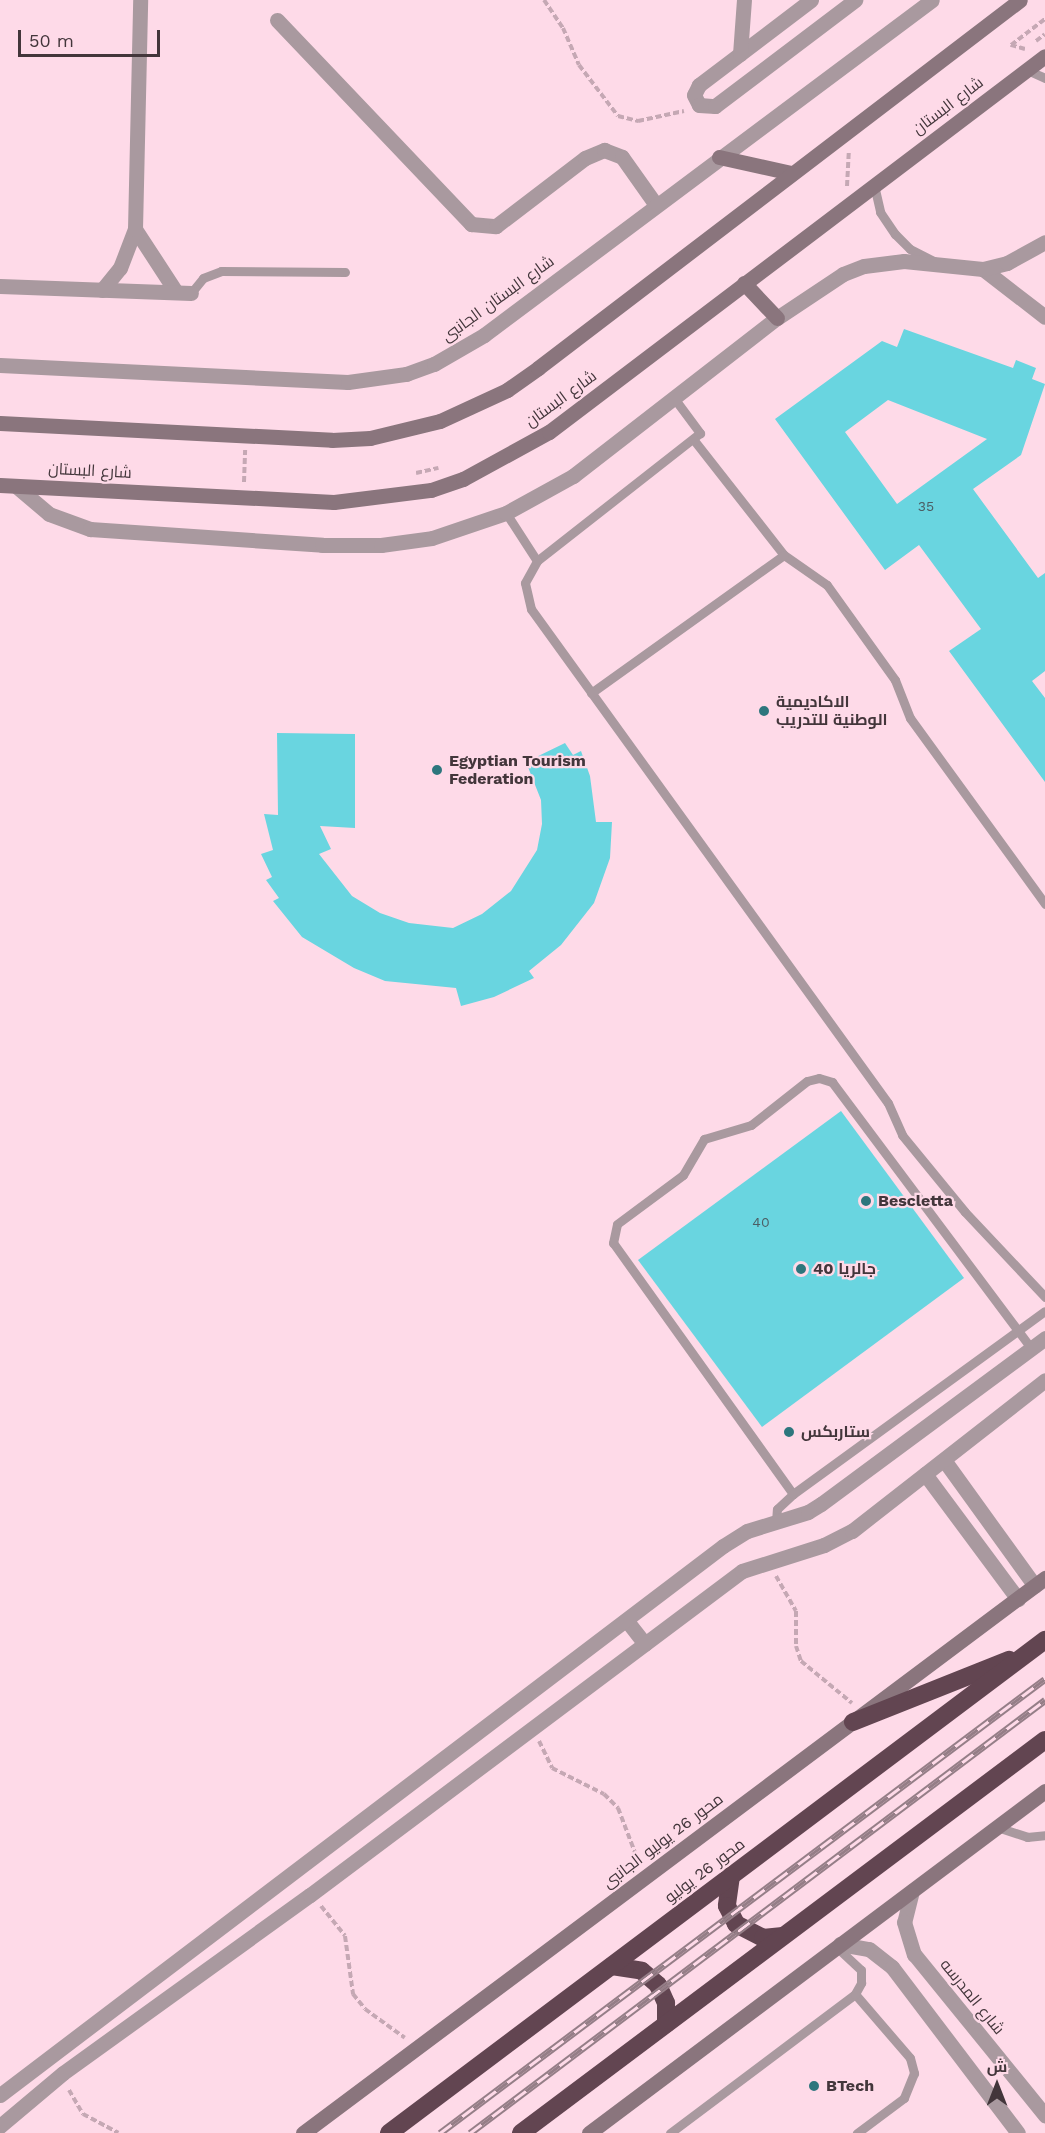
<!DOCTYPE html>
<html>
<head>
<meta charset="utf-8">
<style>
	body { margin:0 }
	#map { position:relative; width:1045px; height:2133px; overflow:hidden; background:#fedae8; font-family:"Work Sans",Cairo,sans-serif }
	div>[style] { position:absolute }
	.building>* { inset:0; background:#69d5e0 }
	.path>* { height:4px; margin-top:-2px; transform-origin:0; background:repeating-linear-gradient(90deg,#c5a8b4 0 6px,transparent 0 9px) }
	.lane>* { height:9px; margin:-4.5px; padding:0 4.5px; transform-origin:4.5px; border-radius:4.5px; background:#a9999f }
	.street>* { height:15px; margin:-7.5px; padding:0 7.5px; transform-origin:7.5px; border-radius:7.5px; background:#a9999f }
	.secondary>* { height:15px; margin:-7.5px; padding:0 7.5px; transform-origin:7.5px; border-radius:7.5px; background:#8a757d }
	.highway>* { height:18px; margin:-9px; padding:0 9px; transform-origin:9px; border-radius:9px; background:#624551 }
	.rail>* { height:7px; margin-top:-3.5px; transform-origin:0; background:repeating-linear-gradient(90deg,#fedae8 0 14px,#957e87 0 28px); box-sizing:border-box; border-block:2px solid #957e87 }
	.dots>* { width:16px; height:16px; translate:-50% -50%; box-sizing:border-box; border:3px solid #fedae8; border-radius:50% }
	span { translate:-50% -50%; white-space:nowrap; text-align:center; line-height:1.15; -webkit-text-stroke:4.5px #fedae8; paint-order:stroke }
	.number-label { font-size:14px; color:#4c5e64 }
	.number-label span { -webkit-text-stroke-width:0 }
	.street-label { font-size:16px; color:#43363b }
	.poi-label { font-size:16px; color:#43363b; font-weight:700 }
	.left { translate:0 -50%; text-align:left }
	.north { position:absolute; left:967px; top:2055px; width:60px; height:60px; -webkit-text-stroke:4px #fedae8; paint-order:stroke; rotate:0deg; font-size:16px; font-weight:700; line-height:24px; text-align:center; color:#43363b }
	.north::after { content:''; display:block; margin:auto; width:21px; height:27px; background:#43363b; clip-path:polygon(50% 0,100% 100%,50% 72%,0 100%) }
	.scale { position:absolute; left:18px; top:30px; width:142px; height:27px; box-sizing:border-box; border:3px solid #43363b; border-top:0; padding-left:8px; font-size:18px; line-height:21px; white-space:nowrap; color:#43363b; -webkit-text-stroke:4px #fedae8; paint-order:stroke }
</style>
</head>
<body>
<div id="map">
	<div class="building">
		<div style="clip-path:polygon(evenodd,904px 329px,1013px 368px,1016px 360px,1036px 368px,1032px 379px,1045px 384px,1021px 455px,973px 489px,1038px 578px,1045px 573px,1045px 671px,1032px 681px,1045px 698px,1045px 782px,949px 651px,981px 629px,919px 545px,885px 570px,775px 419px,882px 341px,897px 347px,904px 329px,888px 400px,987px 439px,897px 504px,845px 432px,888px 400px)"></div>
		<div style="clip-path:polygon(277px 733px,355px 734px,355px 828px,320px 826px,331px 849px,319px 854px,352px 896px,380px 913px,409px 923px,453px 928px,482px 914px,511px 891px,537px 850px,542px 824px,541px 800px,526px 762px,565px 743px,573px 755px,581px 751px,590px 776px,596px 822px,612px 822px,610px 858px,594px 903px,561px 945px,529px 971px,534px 978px,494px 997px,461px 1006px,456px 988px,385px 981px,354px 968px,302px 937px,273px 901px,279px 898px,266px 880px,272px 877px,261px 854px,273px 850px,264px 814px,278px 815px)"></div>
		<div style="clip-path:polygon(841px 1111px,964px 1278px,762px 1427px,638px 1260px)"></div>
	</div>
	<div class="path">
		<div style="left:544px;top:0;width:34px;rotate:56deg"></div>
		<div style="left:563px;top:28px;width:40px;rotate:66.6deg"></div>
		<div style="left:579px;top:65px;width:64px;rotate:52.6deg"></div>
		<div style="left:618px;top:116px;width:21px;rotate:14deg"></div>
		<div style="left:638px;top:121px;width:47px;rotate:-12.3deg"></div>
		<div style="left:1036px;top:41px;width:11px;rotate:-38deg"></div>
		<div style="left:1025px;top:49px;width:15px;rotate:-164deg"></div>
		<div style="left:1011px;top:45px;width:43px;rotate:-37.4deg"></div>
		<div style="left:847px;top:186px;width:34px;rotate:-87deg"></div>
		<div style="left:416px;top:473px;width:23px;rotate:-13deg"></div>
		<div style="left:244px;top:482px;width:32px;rotate:-88deg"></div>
		<div style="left:776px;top:1576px;width:40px;rotate:60.3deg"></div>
		<div style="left:796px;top:1611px;width:35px;rotate:90deg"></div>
		<div style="left:796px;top:1646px;width:16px;rotate:72deg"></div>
		<div style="left:801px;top:1661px;width:66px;rotate:39.5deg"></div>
		<div style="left:539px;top:1741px;width:30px;rotate:64deg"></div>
		<div style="left:552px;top:1768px;width:58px;rotate:26.6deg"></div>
		<div style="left:604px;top:1794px;width:20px;rotate:45deg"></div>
		<div style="left:618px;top:1808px;width:59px;rotate:69.1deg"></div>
		<div style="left:321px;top:1906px;width:38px;rotate:51deg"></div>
		<div style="left:345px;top:1936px;width:59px;rotate:82.1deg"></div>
		<div style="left:353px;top:1994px;width:19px;rotate:51deg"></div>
		<div style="left:365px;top:2009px;width:49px;rotate:35.9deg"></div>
		<div style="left:69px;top:2090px;width:28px;rotate:60deg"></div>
		<div style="left:83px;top:2114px;width:40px;rotate:28deg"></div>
	</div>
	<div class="lane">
		<div style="left:1027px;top:70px;width:20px;rotate:24deg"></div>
		<div style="left:874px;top:185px;width:28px;rotate:77deg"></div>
		<div style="left:880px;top:212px;width:27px;rotate:56deg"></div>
		<div style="left:895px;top:234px;width:21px;rotate:45deg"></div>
		<div style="left:910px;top:249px;width:27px;rotate:27deg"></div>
		<div style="left:191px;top:293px;width:19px;rotate:-51deg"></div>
		<div style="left:203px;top:278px;width:19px;rotate:-21deg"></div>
		<div style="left:221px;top:271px;width:124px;rotate:0.5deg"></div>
		<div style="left:674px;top:398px;width:44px;rotate:53.4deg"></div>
		<div style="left:700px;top:433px;width:207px;rotate:141.9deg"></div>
		<div style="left:537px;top:561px;width:25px;rotate:119deg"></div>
		<div style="left:525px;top:583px;width:27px;rotate:77deg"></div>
		<div style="left:531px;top:609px;width:609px;rotate:54.15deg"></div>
		<div style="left:888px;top:1103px;width:35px;rotate:66deg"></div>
		<div style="left:902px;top:1135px;width:99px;rotate:50.7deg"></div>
		<div style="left:965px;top:1212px;width:117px;rotate:46.7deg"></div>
		<div style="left:693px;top:439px;width:147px;rotate:51.9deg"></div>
		<div style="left:784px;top:555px;width:52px;rotate:34.9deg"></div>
		<div style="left:827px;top:585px;width:117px;rotate:54.4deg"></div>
		<div style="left:895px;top:680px;width:41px;rotate:68.5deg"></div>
		<div style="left:910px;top:718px;width:230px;rotate:54deg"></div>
		<div style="left:506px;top:513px;width:57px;rotate:57.1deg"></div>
		<div style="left:591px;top:693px;width:237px;rotate:-35.6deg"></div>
		<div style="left:793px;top:1494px;width:309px;rotate:-125.6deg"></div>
		<div style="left:613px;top:1243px;width:19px;rotate:-78deg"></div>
		<div style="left:617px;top:1224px;width:82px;rotate:-36.6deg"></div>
		<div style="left:683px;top:1175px;width:42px;rotate:-59.7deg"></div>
		<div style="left:704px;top:1139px;width:49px;rotate:-16.6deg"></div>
		<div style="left:751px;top:1125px;width:71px;rotate:-38.2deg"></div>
		<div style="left:807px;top:1081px;width:12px;rotate:-14deg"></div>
		<div style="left:819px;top:1078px;width:14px;rotate:17deg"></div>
		<div style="left:832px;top:1082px;width:332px;rotate:53.2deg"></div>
		<div style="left:776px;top:1522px;width:13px;rotate:-86deg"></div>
		<div style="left:777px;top:1509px;width:22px;rotate:-43deg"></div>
		<div style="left:793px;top:1494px;width:311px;rotate:-36deg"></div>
		<div style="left:997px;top:1827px;width:32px;rotate:18deg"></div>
		<div style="left:1027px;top:1837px;width:18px;rotate:-6deg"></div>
		<div style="left:855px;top:1994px;width:84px;rotate:49.3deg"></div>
		<div style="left:910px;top:2058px;width:16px;rotate:75deg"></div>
		<div style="left:914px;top:2073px;width:27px;rotate:112deg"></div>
		<div style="left:904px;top:2098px;width:59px;rotate:143.3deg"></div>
		<div style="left:670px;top:2133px;width:231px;rotate:-36.9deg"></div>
		<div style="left:855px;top:1994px;width:13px;rotate:-61deg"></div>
		<div style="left:861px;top:1983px;width:13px;rotate:-90deg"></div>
		<div style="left:861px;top:1970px;width:34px;rotate:-137deg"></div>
	</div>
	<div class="street">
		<div style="left:811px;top:0;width:141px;rotate:142.8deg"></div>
		<div style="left:699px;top:85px;width:11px;rotate:117deg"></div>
		<div style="left:694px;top:95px;width:11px;rotate:63deg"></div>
		<div style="left:699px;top:105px;width:16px;rotate:4deg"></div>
		<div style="left:715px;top:106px;width:176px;rotate:-37.1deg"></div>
		<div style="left:277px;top:20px;width:282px;rotate:46.4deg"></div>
		<div style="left:471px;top:224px;width:25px;rotate:5deg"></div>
		<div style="left:496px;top:226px;width:112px;rotate:-37.4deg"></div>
		<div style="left:585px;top:158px;width:21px;rotate:-23deg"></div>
		<div style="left:604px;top:150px;width:19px;rotate:21deg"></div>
		<div style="left:622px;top:157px;width:59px;rotate:54.7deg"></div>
		<div style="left:740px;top:54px;width:54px;rotate:-85.8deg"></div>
		<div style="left:135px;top:229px;width:75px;rotate:56.9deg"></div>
		<div style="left:983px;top:269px;width:78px;rotate:37.7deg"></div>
		<div style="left:0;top:286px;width:191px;rotate:2.1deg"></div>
		<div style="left:102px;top:290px;width:28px;rotate:-51deg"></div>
		<div style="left:120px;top:268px;width:42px;rotate:-69deg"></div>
		<div style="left:135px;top:229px;width:229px;rotate:-88.7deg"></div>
		<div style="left:0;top:365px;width:348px;rotate:2.8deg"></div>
		<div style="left:348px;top:382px;width:59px;rotate:-7.9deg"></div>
		<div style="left:406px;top:374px;width:30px;rotate:-20deg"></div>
		<div style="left:434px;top:364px;width:58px;rotate:-30.1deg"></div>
		<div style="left:484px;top:335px;width:559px;rotate:-36.79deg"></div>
		<div style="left:16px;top:486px;width:43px;rotate:40.3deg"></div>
		<div style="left:49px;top:514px;width:44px;rotate:20.1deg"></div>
		<div style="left:90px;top:529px;width:233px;rotate:3.9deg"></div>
		<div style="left:322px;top:545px;width:59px"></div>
		<div style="left:381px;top:545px;width:51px;rotate:-7.8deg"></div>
		<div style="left:432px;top:538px;width:78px;rotate:-18.7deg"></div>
		<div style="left:506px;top:513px;width:77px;rotate:-28.9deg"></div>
		<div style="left:573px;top:476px;width:258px;rotate:-37.8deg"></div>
		<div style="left:777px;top:318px;width:79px;rotate:-33.7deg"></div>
		<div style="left:843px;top:274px;width:22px;rotate:-21deg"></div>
		<div style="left:864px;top:266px;width:40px;rotate:-7.1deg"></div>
		<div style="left:904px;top:261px;width:79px;rotate:5.8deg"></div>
		<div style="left:983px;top:269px;width:25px;rotate:-14deg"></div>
		<div style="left:1007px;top:263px;width:43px;rotate:-28.9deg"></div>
		<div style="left:944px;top:1460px;width:155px;rotate:54.2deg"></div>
		<div style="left:925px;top:1474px;width:156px;rotate:53.4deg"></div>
		<div style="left:627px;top:1621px;width:29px;rotate:52deg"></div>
		<div style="left:912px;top:1891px;width:32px;rotate:104deg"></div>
		<div style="left:904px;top:1922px;width:34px;rotate:73deg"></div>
		<div style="left:914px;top:1954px;width:208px;rotate:50.9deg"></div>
		<div style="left:840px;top:1944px;width:29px;rotate:10deg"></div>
		<div style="left:869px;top:1949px;width:29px;rotate:38deg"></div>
		<div style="left:892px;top:1967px;width:208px;rotate:52.8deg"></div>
		<div style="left:0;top:2095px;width:908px;rotate:-37.21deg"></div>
		<div style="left:723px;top:1546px;width:28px;rotate:-32deg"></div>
		<div style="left:747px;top:1531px;width:64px;rotate:-17.3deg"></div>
		<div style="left:808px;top:1512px;width:15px;rotate:-32deg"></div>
		<div style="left:821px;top:1504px;width:279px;rotate:-36.5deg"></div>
		<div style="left:0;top:2126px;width:82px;rotate:-40.1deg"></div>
		<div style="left:63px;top:2073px;width:304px;rotate:-35.8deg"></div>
		<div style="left:310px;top:1895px;width:540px;rotate:-36.87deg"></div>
		<div style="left:742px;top:1571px;width:86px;rotate:-17.6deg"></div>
		<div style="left:824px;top:1545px;width:31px;rotate:-27deg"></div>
		<div style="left:852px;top:1531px;width:245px;rotate:-38deg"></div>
	</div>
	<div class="secondary">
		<div style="left:719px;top:157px;width:74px;rotate:12.5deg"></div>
		<div style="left:744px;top:283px;width:48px;rotate:46.7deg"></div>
		<div style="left:0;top:423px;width:332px;rotate:2.9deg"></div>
		<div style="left:332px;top:440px;width:38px;rotate:-3deg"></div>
		<div style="left:370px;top:438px;width:72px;rotate:-13.7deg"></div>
		<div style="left:440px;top:421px;width:74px;rotate:-24.8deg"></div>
		<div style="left:507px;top:390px;width:38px;rotate:-35deg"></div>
		<div style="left:538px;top:368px;width:606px;rotate:-37.36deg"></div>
		<div style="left:0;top:485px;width:334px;rotate:2.9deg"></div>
		<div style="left:334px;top:502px;width:98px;rotate:-7.1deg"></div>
		<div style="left:431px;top:490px;width:34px;rotate:-19deg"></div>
		<div style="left:463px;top:479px;width:98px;rotate:-28.7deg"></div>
		<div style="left:549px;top:432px;width:622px;rotate:-37.16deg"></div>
		<div style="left:303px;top:2133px;width:927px;rotate:-36.8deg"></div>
		<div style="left:589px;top:2133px;width:570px;rotate:-36.87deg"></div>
	</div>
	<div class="highway">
		<div style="left:853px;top:1722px;width:168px;rotate:-21.7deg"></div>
		<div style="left:731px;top:1876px;width:30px;rotate:98deg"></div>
		<div style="left:727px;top:1906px;width:20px;rotate:63deg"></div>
		<div style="left:736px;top:1924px;width:30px;rotate:27deg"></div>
		<div style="left:763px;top:1938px;width:20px;rotate:-6deg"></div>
		<div style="left:612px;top:1966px;width:30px;rotate:9deg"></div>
		<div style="left:642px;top:1971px;width:21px;rotate:41deg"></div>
		<div style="left:658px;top:1985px;width:20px;rotate:66deg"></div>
		<div style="left:666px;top:2003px;width:21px;rotate:90deg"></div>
		<div style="left:389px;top:2133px;width:821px;rotate:-36.93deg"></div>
		<div style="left:521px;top:2133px;width:655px;rotate:-36.87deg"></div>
	</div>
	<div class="rail">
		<div style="left:440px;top:2133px;width:756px;rotate:-36.89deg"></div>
		<div style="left:470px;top:2133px;width:720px;rotate:-36.98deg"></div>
	</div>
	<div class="dots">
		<div style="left:764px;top:711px;background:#2d767d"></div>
		<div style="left:437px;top:770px;background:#2d767d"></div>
		<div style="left:866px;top:1201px;background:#2d767d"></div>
		<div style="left:801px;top:1269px;background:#2d767d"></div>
		<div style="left:789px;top:1432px;background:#2d767d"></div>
		<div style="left:814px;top:2086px;background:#2d767d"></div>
	</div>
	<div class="number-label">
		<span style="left:926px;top:506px">35</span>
		<span style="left:761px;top:1222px">40</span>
	</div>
	<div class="street-label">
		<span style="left:948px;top:106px;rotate:-37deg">شارع البستان</span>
		<span style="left:498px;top:299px;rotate:-36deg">شارع البستان الجانبى</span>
		<span style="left:561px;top:399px;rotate:-36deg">شارع البستان</span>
		<span style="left:90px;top:471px;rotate:3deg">شارع البستان</span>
		<span style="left:663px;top:1841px;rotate:-37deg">محور 26 يوليو الجانبى</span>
		<span style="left:705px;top:1871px;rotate:-37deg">محور 26 يوليو</span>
		<span style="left:972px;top:1997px;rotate:51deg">شارع المدرسه</span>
	</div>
	<div class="poi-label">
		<span class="left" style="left:776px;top:711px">الاكاديمية<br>الوطنية للتدريب</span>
		<span class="left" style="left:449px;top:770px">Egyptian Tourism<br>Federation</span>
		<span class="left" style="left:878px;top:1201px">Bescletta</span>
		<span class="left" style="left:813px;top:1269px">جالريا 40</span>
		<span class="left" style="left:801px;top:1432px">ستاربكس</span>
		<span class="left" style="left:826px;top:2086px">BTech</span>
	</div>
	<div class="north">ش</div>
	<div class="scale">50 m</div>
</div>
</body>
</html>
